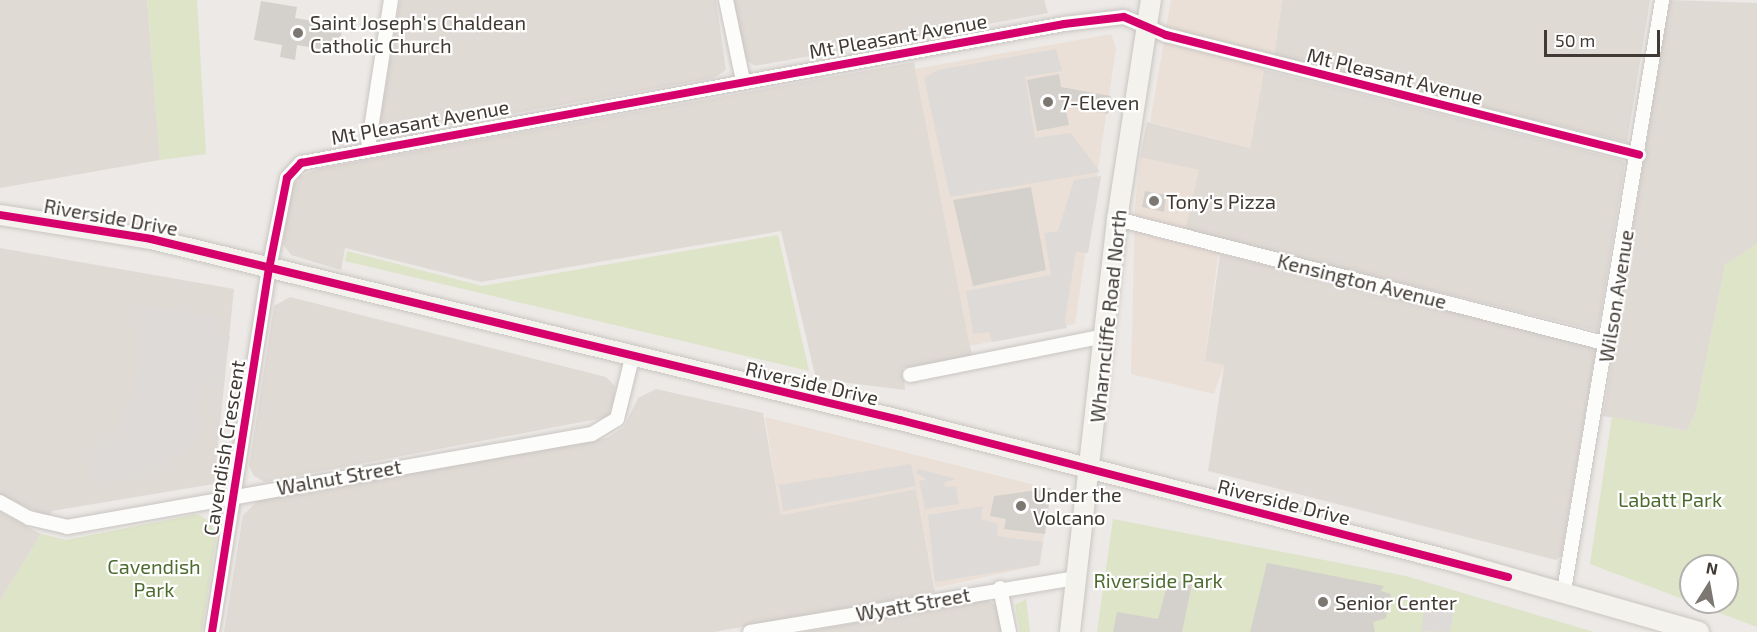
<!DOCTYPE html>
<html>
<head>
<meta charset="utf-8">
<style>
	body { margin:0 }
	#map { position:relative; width:1757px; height:632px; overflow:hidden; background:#ece9e6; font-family:"Exo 2",sans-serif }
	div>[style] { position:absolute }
	.residential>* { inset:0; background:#e0dad4 }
	.commercial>* { inset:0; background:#ebe0d7 }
	.green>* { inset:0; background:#dde4c8 }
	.parking>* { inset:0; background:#dddad7 }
	.building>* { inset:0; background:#d4d1cd }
	.roads { filter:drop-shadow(0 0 2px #c9c5c2) drop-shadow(0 0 2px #c9c5c2) }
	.minor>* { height:14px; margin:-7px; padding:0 7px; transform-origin:7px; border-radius:7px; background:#fcfcfb }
	.secondary>* { height:20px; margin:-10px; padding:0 10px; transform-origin:10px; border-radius:10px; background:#f4f2ed }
	.cycleway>* { height:8px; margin:-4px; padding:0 4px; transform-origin:4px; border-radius:4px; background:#d6006c }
	.dots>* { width:16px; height:16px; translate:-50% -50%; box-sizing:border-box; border:3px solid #fff; border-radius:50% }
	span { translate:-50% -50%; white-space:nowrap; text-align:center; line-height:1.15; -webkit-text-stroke:4.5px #fff; paint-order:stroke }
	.poi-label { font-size:20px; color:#413a34 }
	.left { translate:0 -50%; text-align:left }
	.street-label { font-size:20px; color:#413a34 }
	.park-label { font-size:20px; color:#4e6b2f }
	.north { position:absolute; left:1679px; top:554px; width:60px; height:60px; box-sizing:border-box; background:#fff; border:2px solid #b3b0ae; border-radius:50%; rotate:11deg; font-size:16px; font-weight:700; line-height:24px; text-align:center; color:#413a34 }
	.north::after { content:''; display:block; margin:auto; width:21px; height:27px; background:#7d7772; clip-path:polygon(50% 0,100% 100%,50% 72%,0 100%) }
	.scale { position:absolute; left:1544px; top:30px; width:116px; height:27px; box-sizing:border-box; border:3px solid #413a34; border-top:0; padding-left:8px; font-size:18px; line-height:21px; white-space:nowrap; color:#413a34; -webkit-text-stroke:4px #fff; paint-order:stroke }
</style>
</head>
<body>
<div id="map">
	<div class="residential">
		<div style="clip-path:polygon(0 0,147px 0,160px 160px,0 188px)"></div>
		<div style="clip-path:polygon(400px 0,716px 0,726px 70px,714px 78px,393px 135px,382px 131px,380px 121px)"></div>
		<div style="clip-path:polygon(734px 0,1044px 0,1048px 13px,755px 66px,745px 59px)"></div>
		<div style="clip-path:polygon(1282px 0,1650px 0,1627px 142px,1274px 57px)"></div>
		<div style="clip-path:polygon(1669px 0,1757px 3px,1757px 244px,1725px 265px,1696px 411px,1687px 431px,1603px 416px)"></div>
		<div style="clip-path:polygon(914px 62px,972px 356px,903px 368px,905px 390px,816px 379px,781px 231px,481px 282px,345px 248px,341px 270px,291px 255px,283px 244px,291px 188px,301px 176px,318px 169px)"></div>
		<div style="clip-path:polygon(1264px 70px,1621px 160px,1625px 163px,1598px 331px,1185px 230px,1140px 157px,1147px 122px,1250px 148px)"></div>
		<div style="clip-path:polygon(0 248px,234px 289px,214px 484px,52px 511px,49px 517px,0 495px)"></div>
		<div style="clip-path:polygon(1220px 254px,1591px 345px,1596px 350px,1561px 556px,1556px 560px,1208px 471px,1224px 366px,1205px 361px)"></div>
		<div style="clip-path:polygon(290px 297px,606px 377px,615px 386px,614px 401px,608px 417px,265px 482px,254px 476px,249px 466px,274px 306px)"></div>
		<div style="clip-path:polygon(656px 389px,763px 413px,781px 515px,916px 489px,935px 592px,714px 632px,224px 632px,243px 515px,261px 498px,607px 438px,624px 427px,638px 398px)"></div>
		<div style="clip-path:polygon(0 512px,41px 534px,0 601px)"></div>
		<div style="clip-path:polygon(985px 599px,998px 606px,1003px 632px,803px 632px)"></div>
	</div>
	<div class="commercial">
		<div style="clip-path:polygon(1171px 0,1282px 0,1274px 57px,1264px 70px,1250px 148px,1150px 122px)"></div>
		<div style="clip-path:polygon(1111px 34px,1116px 48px,1075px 324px,970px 346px,915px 69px)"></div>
		<div style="clip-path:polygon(1140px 157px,1199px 170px,1185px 230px,1220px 239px,1205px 361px,1224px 365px,1214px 394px,1131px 374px,1135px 206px)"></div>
		<div style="clip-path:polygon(765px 417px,1051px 489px,1040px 565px,935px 588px,916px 489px,781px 515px)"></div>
	</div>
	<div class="green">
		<div style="clip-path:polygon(147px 0,197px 0,206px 154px,160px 160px)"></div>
		<div style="clip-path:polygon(778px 235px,809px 371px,345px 261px,347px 251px,482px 286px)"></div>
		<div style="clip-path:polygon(evenodd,1757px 244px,1757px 627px,1590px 564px,1612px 417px,1687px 431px,1696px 411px,1725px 265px,1757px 244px,1691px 566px,1727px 566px,1727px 602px,1691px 602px,1691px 566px)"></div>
		<div style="clip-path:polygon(197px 514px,211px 522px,216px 539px,202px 632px,0 632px,0 601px,41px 534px,66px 540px)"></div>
		<div style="clip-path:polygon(1113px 519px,1406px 576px,1594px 632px,1097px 632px)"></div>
		<div style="clip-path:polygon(1026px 599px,1030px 632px,1020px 632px,1015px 605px)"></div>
	</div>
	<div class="parking">
		<div style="clip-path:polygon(1056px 49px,1062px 71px,1025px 77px,1035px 138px,1071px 133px,1100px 172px,950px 197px,924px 78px,938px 70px)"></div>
		<div style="clip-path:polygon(1101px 176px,1088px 253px,1076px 252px,1065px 319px,1067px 328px,992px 342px,989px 332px,973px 334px,966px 291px,1051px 275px,1044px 233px,1058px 231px,1074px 180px)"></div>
		<div style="clip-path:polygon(143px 306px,218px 316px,214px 333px,230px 336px,220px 392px,206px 385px,195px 412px,207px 420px,188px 450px,142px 479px,90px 481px,98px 437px,112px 442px,135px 390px)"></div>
		<div style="clip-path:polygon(911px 464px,916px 486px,783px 511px,779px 485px)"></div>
		<div style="clip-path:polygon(918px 469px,956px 479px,944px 483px,945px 487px,956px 486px,959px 504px,925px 509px,919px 481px,926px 479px,916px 473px)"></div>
		<div style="clip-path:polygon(983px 506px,981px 519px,998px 524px,997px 536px,1043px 542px,1039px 565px,935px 582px,928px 515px)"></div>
		<div style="clip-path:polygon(1426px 600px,1454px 609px,1450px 632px,1421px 631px)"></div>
	</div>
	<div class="building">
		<div style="clip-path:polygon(261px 1px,297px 7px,295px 18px,343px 26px,338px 52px,297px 45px,295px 60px,280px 57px,282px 45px,254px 40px)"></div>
		<div style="clip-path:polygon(1059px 74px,1061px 87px,1111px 96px,1108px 114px,1065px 106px,1069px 125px,1037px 131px,1027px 80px)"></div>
		<div style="clip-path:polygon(1031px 187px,1046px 270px,973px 286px,953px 200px)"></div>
		<div style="clip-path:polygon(1145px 191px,1166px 195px,1164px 212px,1142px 207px)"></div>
		<div style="clip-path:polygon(1051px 488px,1045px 534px,1004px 529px,1006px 519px,990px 516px,994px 496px)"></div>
		<div style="clip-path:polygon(1267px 563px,1384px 586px,1381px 591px,1391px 594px,1386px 618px,1373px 622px,1375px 632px,1250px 632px)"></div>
		<div style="clip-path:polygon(1169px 579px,1192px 584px,1182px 632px,1113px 632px,1117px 612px,1158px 619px)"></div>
	</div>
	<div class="roads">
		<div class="minor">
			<div style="left:726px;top:0;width:83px;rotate:78.1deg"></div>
			<div style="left:368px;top:148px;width:150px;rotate:-81.2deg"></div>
			<div style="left:1117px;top:219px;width:507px;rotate:14.28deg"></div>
			<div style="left:910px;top:375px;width:200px;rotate:-11.3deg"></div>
			<div style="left:0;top:502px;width:33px;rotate:29deg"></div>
			<div style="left:29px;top:518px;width:39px;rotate:13deg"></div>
			<div style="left:67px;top:527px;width:533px;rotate:-10.05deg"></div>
			<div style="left:592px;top:434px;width:29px;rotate:-31deg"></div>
			<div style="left:617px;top:419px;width:63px;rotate:-76.2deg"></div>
			<div style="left:1000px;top:588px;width:45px;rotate:78.4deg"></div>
			<div style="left:1564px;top:591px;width:599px;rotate:-80.58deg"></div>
			<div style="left:212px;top:632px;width:367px;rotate:-81.1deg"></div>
			<div style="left:269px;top:269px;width:93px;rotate:-78.8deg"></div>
			<div style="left:287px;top:178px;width:21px;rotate:-47deg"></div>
			<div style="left:301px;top:163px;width:776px;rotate:-10.32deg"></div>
			<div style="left:1064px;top:24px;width:60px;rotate:-6.7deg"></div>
			<div style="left:1124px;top:17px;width:46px;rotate:23.2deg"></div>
			<div style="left:1166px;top:35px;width:488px;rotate:14.2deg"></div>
			<div style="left:750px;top:632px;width:331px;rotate:-9.4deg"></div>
		</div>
		<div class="secondary">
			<div style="left:0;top:215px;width:153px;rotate:9deg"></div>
			<div style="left:151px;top:239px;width:771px;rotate:13.59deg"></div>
			<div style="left:900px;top:420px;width:570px;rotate:14.33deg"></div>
			<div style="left:1452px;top:561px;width:257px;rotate:16deg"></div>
			<div style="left:1070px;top:632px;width:416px;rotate:-83.5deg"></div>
			<div style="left:1117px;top:219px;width:222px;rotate:-81.2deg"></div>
		</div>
	</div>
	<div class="cycleway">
		<div style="left:0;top:215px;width:153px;rotate:9deg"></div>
		<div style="left:151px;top:239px;width:771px;rotate:13.59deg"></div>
		<div style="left:900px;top:420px;width:628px;rotate:14.48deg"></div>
		<div style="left:212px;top:632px;width:367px;rotate:-81.1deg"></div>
		<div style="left:269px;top:269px;width:93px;rotate:-78.8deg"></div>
		<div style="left:287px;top:178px;width:21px;rotate:-47deg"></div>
		<div style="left:301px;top:163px;width:776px;rotate:-10.32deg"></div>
		<div style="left:1064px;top:24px;width:60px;rotate:-6.7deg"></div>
		<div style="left:1124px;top:17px;width:46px;rotate:23.2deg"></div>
		<div style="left:1166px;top:35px;width:488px;rotate:14.2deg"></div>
	</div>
	<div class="dots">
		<div style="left:298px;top:33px;background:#7d7772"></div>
		<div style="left:1048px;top:102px;background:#7d7772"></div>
		<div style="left:1154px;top:201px;background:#7d7772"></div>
		<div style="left:1021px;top:506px;background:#7d7772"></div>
		<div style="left:1323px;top:602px;background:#7d7772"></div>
	</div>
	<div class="poi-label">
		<span class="left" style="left:310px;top:34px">Saint Joseph's Chaldean<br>Catholic Church</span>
		<span class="left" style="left:1060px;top:102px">7-Eleven</span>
		<span class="left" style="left:1166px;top:201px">Tony's Pizza</span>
		<span class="left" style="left:1033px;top:506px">Under the<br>Volcano</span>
		<span class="left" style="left:1335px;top:602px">Senior Center</span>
	</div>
	<div class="street-label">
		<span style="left:898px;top:36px;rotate:-10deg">Mt Pleasant Avenue</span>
		<span style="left:1395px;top:76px;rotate:14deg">Mt Pleasant Avenue</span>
		<span style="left:420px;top:122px;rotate:-10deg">Mt Pleasant Avenue</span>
		<span style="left:111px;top:217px;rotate:10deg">Riverside Drive</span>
		<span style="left:1362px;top:281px;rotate:14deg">Kensington Avenue</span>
		<span style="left:1616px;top:296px;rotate:-81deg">Wilson Avenue</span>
		<span style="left:1108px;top:316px;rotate:-84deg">Wharncliffe Road North</span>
		<span style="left:812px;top:383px;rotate:13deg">Riverside Drive</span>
		<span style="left:224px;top:448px;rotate:-81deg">Cavendish Crescent</span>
		<span style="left:339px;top:477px;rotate:-10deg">Walnut Street</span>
		<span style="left:1284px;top:502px;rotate:14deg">Riverside Drive</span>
		<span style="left:913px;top:604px;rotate:-10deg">Wyatt Street</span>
	</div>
	<div class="park-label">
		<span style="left:1670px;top:499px">Labatt Park</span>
		<span style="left:154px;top:578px">Cavendish<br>Park</span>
		<span style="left:1158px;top:580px">Riverside Park</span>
	</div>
	<div class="north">N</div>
	<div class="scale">50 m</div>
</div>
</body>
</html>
